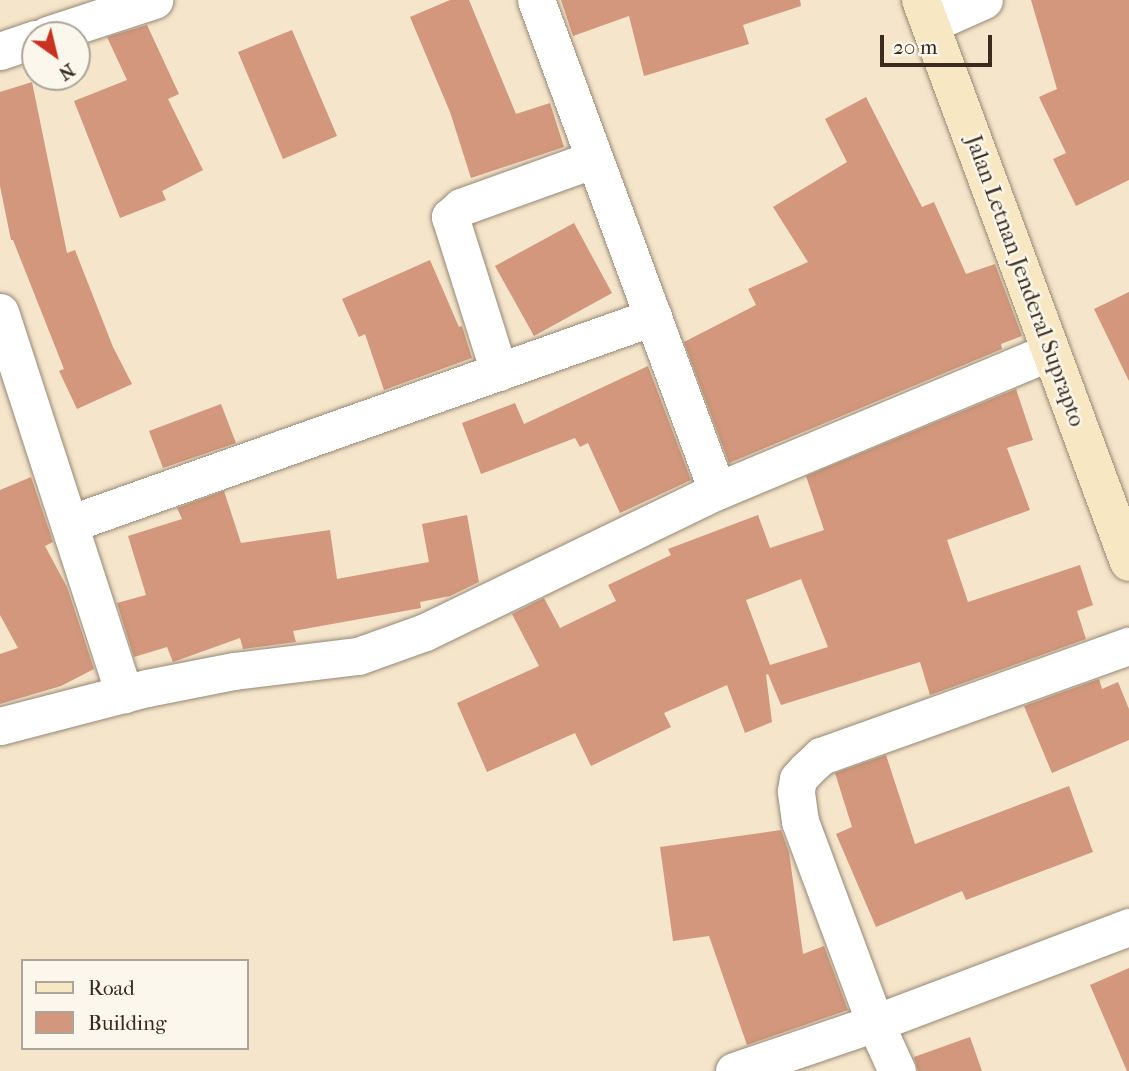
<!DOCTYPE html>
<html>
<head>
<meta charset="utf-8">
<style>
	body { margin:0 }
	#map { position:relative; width:1129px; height:1071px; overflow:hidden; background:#f4e5cb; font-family:"IM FELL French Canon",serif }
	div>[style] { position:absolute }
	.building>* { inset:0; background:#d2977c }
	.roads { filter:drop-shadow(0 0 2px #988874) drop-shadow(0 0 2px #988874) }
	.minor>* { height:37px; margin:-18.5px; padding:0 18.5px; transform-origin:18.5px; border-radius:18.5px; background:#fff }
	.secondary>* { height:38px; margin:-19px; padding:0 19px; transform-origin:19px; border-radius:19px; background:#f7e8c3 }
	span { translate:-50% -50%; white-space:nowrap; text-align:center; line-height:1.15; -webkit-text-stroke:5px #fbf7ec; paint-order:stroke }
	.street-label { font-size:23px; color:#3b2a1e }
	.legend { position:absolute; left:21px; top:959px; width:228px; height:91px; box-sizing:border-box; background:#fbf7ec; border:2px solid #aea59a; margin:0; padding:9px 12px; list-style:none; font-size:21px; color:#3b2a1e }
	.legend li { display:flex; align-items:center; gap:14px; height:35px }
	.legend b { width:35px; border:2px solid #aea59a }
	.north { position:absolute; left:21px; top:21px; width:70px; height:70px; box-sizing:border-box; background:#fbf7ec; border:2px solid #aea59a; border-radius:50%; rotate:146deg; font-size:19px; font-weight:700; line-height:28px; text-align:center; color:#3b2a1e }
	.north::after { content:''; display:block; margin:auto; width:24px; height:32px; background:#c8321e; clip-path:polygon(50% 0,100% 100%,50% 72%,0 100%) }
	.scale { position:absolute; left:880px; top:35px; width:112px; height:32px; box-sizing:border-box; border:4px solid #3b2a1e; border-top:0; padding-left:9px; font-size:21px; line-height:24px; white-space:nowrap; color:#3b2a1e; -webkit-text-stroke:5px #fbf7ec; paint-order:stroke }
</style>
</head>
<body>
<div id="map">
	<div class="building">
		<div style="clip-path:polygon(450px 0,469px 0,516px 114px,550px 103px,564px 147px,471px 178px,450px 112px,410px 17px)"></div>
		<div style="clip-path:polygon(561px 0,800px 0,801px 6px,743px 25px,749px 44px,644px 76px,629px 16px,573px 36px)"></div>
		<div style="clip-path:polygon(1031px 0,1129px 0,1129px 180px,1076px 206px,1053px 159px,1066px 153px,1039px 97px,1057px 89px)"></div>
		<div style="clip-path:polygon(147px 25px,179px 94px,168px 99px,203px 170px,162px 191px,166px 200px,120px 218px,74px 101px,127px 80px,107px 37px)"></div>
		<div style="clip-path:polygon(292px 30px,337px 136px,283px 159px,238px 52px)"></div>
		<div style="clip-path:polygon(32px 82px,67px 253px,75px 250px,113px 347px,132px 384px,77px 409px,59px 371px,64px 369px,13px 240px,11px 240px,0 186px,0 92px)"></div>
		<div style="clip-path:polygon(866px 97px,922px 207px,934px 202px,966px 274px,995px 264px,1022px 336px,1001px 344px,1002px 349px,729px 463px,684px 342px,756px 305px,748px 289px,808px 262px,773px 207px,847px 162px,825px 119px)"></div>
		<div style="clip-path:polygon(574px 223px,612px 293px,534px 336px,495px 266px)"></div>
		<div style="clip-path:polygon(430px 260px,459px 327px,462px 326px,472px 358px,384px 390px,365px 334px,359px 337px,342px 299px)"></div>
		<div style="clip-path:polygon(1129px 292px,1129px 381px,1094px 309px)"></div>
		<div style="clip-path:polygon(648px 366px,691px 480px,620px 513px,588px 443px,580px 447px,575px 438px,481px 474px,462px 423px,515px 403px,524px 424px)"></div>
		<div style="clip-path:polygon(evenodd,1016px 389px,1033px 440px,1007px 448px,1030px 510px,947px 540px,968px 602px,1080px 565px,1093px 605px,1077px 611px,1086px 639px,930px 695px,920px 662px,781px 705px,768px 674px,766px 675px,772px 722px,745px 733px,727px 685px,664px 713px,671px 727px,591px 766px,575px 733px,487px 772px,457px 703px,539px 666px,512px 614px,544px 598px,560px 628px,616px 601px,608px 585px,671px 555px,668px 549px,758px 515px,770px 548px,824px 530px,806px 476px,1016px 389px,801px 579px,828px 647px,770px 665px,746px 600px,801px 579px)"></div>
		<div style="clip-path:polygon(221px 404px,236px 443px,163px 468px,149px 431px)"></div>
		<div style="clip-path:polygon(31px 477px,53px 542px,45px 546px,67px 587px,94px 669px,61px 686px,0 704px,0 654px,18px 648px,0 615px,0 490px)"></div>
		<div style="clip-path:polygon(224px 491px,241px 543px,330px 530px,337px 579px,429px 562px,422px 524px,467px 515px,479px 582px,450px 596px,420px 602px,421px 608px,293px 631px,296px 642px,243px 649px,240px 638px,173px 662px,167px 647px,134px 657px,117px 603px,146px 595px,128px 536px,182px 519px,177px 508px)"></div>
		<div style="clip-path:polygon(1099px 679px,1102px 689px,1118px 682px,1129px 709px,1129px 740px,1052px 773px,1024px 706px)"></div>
		<div style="clip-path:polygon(886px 755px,915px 844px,1069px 786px,1093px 852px,966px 900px,962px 891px,876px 927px,836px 834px,852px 827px,835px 773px)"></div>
		<div style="clip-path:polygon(781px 830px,789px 852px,803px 954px,824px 946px,848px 1010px,747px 1045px,709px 936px,673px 941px,660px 847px)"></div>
		<div style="clip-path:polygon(1129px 968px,1129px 1071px,1127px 1071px,1090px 985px)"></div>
		<div style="clip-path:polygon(970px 1037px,982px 1071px,918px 1071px,914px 1057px)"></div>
	</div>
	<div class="roads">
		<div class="minor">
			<div style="left:536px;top:0;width:523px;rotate:69.76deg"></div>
			<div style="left:930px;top:24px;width:59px;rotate:-24deg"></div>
			<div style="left:47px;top:35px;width:113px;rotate:-18.1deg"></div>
			<div style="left:0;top:51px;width:37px;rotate:-19deg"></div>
			<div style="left:0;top:312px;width:402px;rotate:72deg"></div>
			<div style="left:499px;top:372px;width:163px;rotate:-107.5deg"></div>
			<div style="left:450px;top:217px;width:15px;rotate:-42deg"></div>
			<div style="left:461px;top:207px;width:141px;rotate:-19.8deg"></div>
			<div style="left:69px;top:524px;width:620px;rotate:-19.52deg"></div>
			<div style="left:0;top:726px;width:152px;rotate:-14.5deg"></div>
			<div style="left:147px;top:688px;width:89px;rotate:-11.1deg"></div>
			<div style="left:234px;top:671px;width:125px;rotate:-6.9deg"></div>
			<div style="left:358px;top:656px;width:71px;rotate:-19.7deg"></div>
			<div style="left:425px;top:632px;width:324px;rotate:-25.8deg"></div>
			<div style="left:717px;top:491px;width:362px;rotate:-22.7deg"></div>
			<div style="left:734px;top:1071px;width:149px;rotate:-18.8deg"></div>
			<div style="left:875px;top:1023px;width:215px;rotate:-110.4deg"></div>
			<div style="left:800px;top:821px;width:30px;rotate:-98deg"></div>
			<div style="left:796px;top:791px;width:12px;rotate:-81deg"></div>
			<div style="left:798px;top:779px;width:12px;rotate:-48deg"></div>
			<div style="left:806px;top:770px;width:21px;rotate:-43deg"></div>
			<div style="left:821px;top:756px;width:327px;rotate:-19.7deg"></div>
			<div style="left:897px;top:1071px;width:53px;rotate:-114.6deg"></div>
			<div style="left:875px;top:1023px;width:272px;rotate:-20.7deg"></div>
		</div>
		<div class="secondary">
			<div style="left:921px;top:0;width:599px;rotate:69.69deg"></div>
		</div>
	</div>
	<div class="street-label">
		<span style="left:1025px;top:281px;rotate:70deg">Jalan Letnan Jenderal Suprapto</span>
	</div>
	<ul class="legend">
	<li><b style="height:9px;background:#f7e8c3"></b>Road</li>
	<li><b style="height:19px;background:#d2977c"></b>Building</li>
	</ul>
	<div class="north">N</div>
	<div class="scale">20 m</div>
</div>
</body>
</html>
